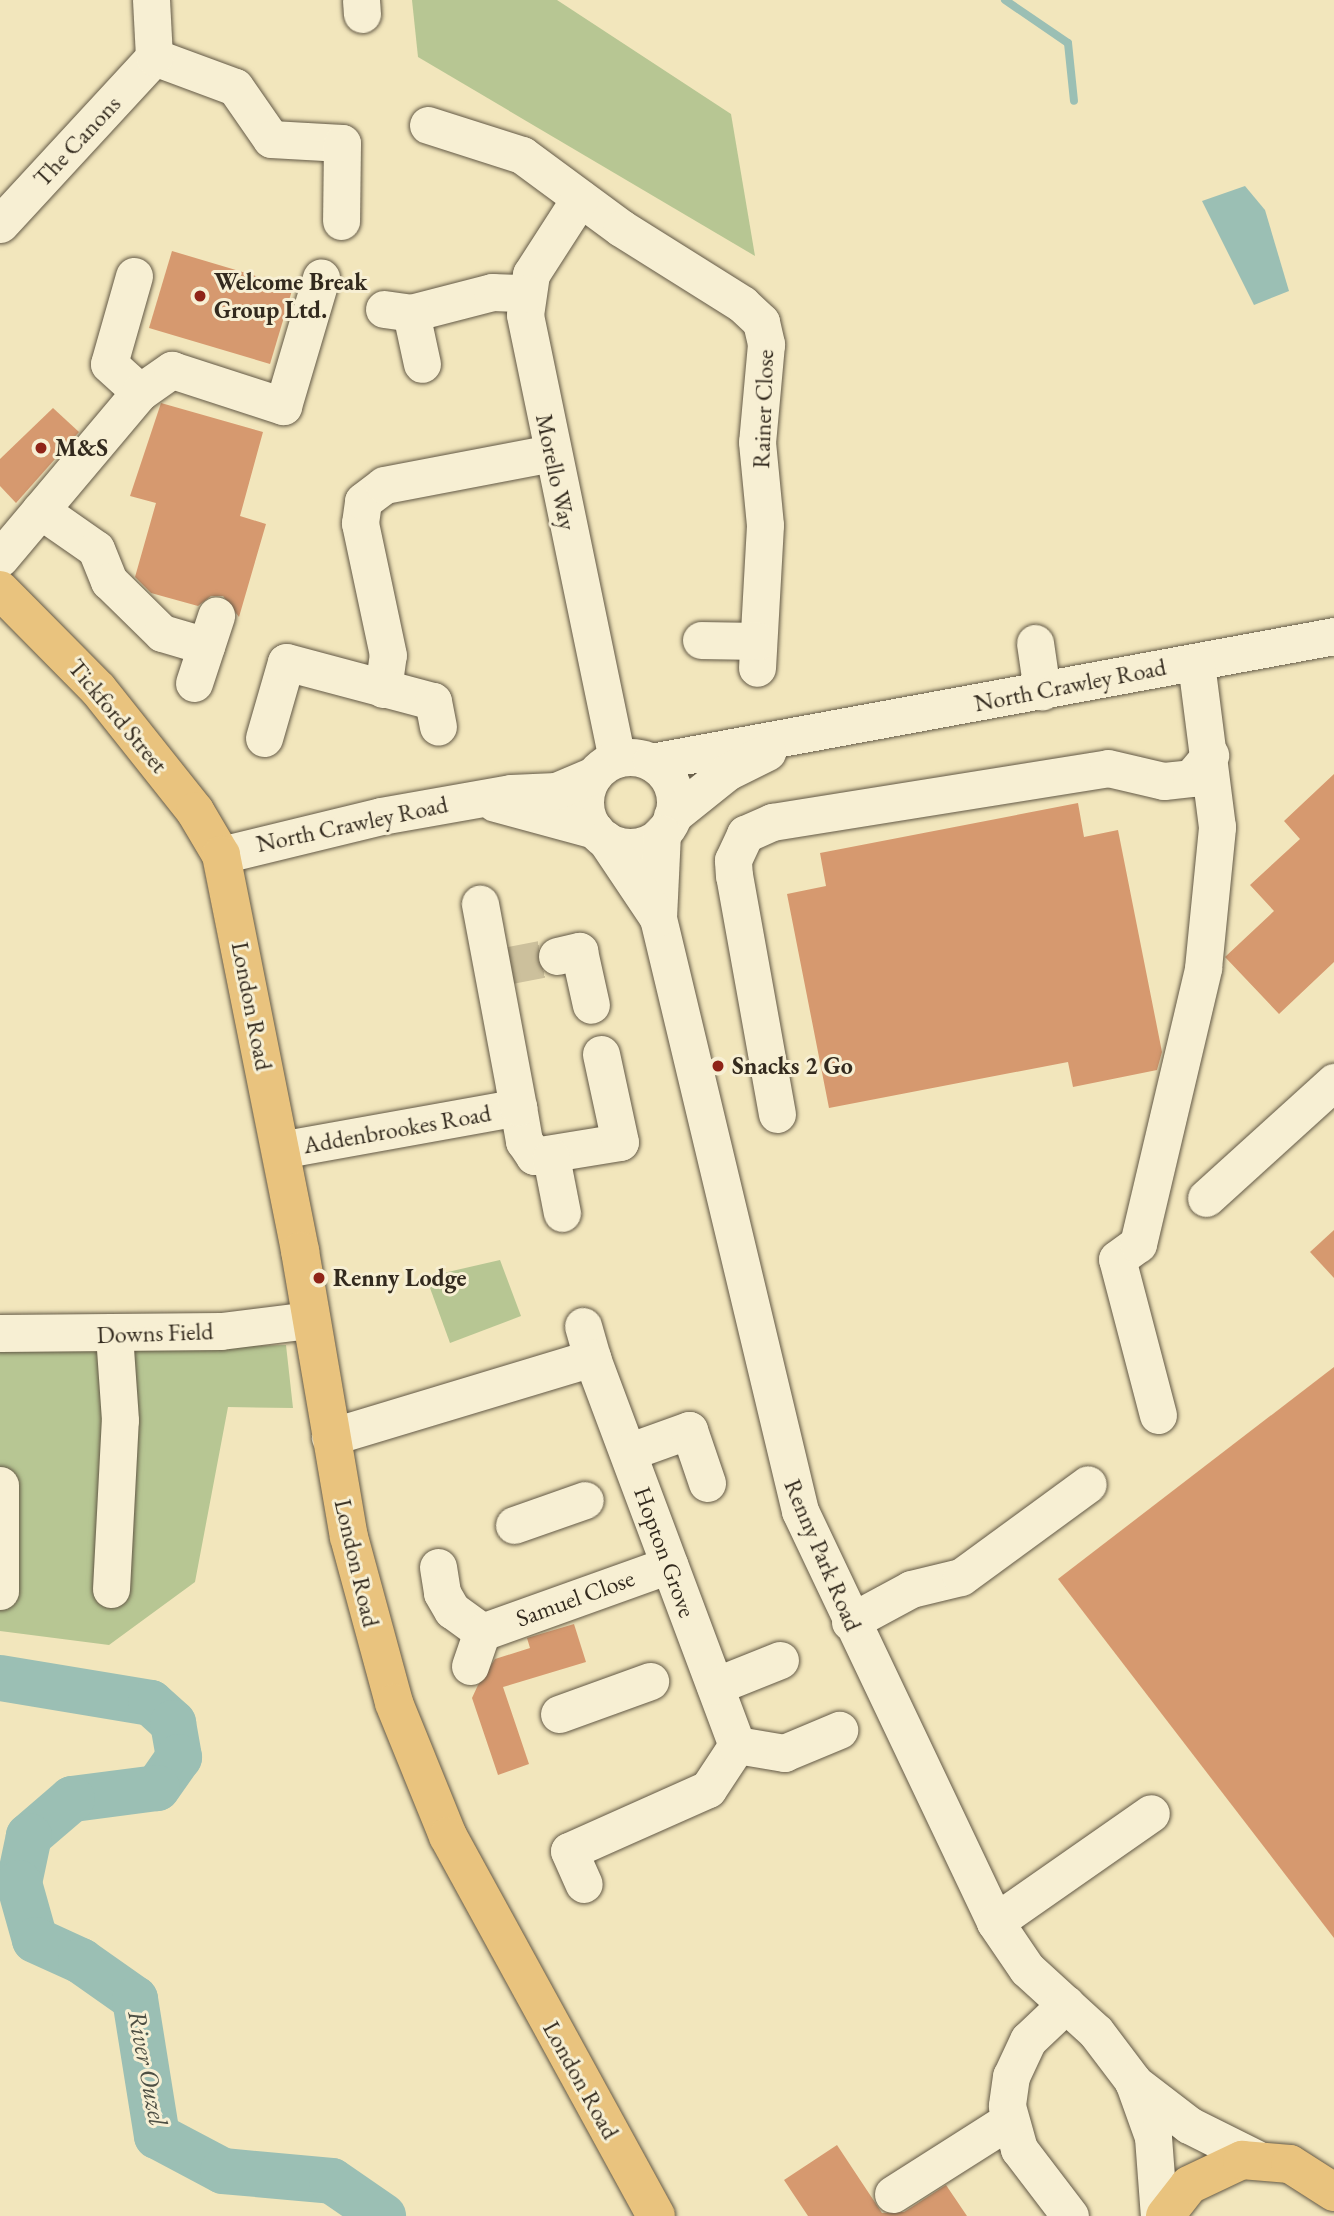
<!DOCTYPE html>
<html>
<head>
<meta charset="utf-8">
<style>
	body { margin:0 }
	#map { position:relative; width:1334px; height:2216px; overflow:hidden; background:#f2e6bc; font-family:"EB Garamond",serif }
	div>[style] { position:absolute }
	.green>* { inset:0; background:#b7c693 }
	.water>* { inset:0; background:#9bbfb4 }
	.stream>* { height:8px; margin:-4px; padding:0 4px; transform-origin:4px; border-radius:4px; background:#9bbfb4 }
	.river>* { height:46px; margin:-23px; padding:0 23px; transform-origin:23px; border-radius:23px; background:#9bbfb4 }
	.building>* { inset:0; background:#d6996f }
	.minor-tunnel>* { height:37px; margin-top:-18.5px; transform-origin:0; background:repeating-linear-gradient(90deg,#ccc09c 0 37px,transparent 0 55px) }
	.roads { filter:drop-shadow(0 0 2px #635946) drop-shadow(0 0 2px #635946) }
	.minor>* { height:37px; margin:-18.5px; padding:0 18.5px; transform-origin:18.5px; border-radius:18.5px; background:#f7efd3 }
	.minor>.ring { margin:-18.5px; padding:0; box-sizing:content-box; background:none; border:37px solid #f7efd3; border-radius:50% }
	.major>* { height:38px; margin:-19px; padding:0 19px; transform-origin:19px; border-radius:19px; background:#e9c37e }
	.highway>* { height:38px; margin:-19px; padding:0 19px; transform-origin:19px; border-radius:19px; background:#e9c37e }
	.dots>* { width:19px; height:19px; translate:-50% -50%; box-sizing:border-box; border:4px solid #f7efd3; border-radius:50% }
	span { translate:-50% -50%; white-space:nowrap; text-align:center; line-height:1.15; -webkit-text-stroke:6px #f7efd3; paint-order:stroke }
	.street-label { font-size:24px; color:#332a1e }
	.poi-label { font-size:24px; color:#332a1e; font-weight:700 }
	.left { translate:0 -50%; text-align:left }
	.water-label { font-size:26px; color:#4d4f44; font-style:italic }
</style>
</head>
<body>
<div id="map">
	<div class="green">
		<div style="clip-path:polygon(412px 0,557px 0,731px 114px,755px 256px,418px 57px)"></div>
		<div style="clip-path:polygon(500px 1260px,521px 1316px,450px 1343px,426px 1277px)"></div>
		<div style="clip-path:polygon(286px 1345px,293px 1408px,228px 1407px,195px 1582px,109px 1645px,0 1631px,0 1352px)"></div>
	</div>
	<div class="water">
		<div style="clip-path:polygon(1245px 186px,1265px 210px,1289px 291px,1254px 305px,1202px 201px)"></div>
	</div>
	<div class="stream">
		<div style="left:1005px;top:0;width:76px;rotate:34.3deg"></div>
		<div style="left:1068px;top:43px;width:58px;rotate:84.1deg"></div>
	</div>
	<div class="river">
		<div style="left:0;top:1678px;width:153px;rotate:9.4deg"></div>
		<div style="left:151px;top:1703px;width:30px;rotate:42deg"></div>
		<div style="left:173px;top:1723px;width:35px;rotate:80deg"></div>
		<div style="left:179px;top:1757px;width:38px;rotate:125deg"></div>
		<div style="left:157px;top:1788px;width:86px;rotate:172.6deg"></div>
		<div style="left:72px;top:1799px;width:57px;rotate:139.3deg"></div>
		<div style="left:29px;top:1836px;width:48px;rotate:102deg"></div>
		<div style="left:19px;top:1883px;width:59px;rotate:74.3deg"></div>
		<div style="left:35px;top:1940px;width:51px;rotate:24.5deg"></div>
		<div style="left:81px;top:1961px;width:66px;rotate:35.1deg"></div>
		<div style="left:135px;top:1999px;width:139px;rotate:80.9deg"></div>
		<div style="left:157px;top:2136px;width:75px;rotate:27.9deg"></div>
		<div style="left:223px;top:2171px;width:109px;rotate:5.2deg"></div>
		<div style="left:332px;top:2181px;width:62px;rotate:34.5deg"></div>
	</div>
	<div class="building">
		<div style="clip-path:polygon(172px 251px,293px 287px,270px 364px,149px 328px)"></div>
		<div style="clip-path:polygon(161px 403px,263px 432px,240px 516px,266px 524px,239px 617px,223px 596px,211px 596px,198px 606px,151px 593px,135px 577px,156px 503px,130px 496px)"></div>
		<div style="clip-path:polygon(53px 408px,79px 432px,16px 503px,0 486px,0 459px)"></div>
		<div style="clip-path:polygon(1334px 774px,1334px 962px,1279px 1014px,1225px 957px,1274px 911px,1250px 885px,1300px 839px,1284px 821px)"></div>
		<div style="clip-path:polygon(1078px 803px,1084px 837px,1118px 830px,1162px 1052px,1157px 1070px,1073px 1087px,1068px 1062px,829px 1108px,787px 894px,826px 886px,820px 853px)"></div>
		<div style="clip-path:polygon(1334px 1230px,1334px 1278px,1310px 1252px)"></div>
		<div style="clip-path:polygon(1334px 1367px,1334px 1938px,1058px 1579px)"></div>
		<div style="clip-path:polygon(574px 1624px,586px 1662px,503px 1687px,529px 1764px,498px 1775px,472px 1698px,478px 1685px,495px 1659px,530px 1648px,527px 1638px)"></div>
		<div style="clip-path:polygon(837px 2145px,882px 2213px,904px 2212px,946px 2185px,967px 2216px,808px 2216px,784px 2180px)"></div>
	</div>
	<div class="minor-tunnel">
		<div style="left:505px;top:966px;width:53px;rotate:-10.9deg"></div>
	</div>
	<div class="roads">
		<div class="minor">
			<div style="left:361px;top:0;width:14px;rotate:86deg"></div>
			<div style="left:154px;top:57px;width:86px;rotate:20.3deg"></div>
			<div style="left:235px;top:87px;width:63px;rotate:55.3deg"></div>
			<div style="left:271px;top:139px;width:71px;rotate:3.2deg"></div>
			<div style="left:342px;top:143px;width:78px;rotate:90.7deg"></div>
			<div style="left:428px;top:125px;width:99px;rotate:17.7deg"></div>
			<div style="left:522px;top:155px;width:123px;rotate:36.4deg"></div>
			<div style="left:621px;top:228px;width:143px;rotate:32.1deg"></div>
			<div style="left:742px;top:304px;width:26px;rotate:43deg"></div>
			<div style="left:761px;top:322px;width:23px;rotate:77deg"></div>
			<div style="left:766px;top:344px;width:98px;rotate:95.2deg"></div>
			<div style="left:757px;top:442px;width:83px;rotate:84.5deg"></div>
			<div style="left:765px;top:525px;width:143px;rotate:93.2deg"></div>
			<div style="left:580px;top:198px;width:90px;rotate:122.8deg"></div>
			<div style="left:531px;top:274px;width:41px;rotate:98.3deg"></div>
			<div style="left:525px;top:315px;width:453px;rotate:78.3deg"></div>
			<div style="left:0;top:224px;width:227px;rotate:-47.3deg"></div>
			<div style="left:154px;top:57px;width:57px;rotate:-93deg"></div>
			<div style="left:134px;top:276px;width:91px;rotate:105.9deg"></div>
			<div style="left:109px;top:364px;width:42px;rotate:42.1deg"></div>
			<div style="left:384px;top:309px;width:27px;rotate:8deg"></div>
			<div style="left:411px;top:313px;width:84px;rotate:-14.5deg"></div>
			<div style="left:492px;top:292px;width:34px;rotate:2deg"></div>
			<div style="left:411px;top:313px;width:52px;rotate:77.8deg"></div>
			<div style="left:40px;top:510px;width:68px;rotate:34.9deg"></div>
			<div style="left:96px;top:549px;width:35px;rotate:68deg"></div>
			<div style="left:109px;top:581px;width:74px;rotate:44.5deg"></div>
			<div style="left:162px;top:633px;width:46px;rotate:16.5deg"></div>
			<div style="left:0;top:558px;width:217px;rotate:-49.9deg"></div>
			<div style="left:140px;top:392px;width:39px;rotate:-35deg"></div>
			<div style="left:172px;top:370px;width:117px;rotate:18deg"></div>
			<div style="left:283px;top:406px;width:134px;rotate:-73.5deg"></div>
			<div style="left:701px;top:640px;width:57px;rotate:1deg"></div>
			<div style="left:1035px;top:643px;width:49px;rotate:81.7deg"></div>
			<div style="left:194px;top:683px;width:71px;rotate:-71.8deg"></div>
			<div style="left:383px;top:689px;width:34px;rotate:-82deg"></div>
			<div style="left:388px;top:655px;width:135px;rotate:-102deg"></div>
			<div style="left:360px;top:523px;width:22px;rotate:-82deg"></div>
			<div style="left:363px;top:501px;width:26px;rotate:-37deg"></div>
			<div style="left:384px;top:485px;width:171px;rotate:-10.8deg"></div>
			<div style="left:264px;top:738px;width:79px;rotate:-73.9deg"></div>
			<div style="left:286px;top:662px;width:152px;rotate:14.9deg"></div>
			<div style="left:433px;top:701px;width:26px;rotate:79deg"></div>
			<div class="ring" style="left:585px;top:757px;width:53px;height:53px"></div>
			<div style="left:651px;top:762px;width:695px;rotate:-10.45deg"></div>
			<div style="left:495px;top:803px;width:104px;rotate:15.1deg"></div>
			<div style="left:672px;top:816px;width:70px;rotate:-38.7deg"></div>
			<div style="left:727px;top:772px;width:45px;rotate:-26.6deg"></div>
			<div style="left:662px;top:833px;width:85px;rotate:92.7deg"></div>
			<div style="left:658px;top:918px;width:610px;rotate:76.53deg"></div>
			<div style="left:800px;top:1511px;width:455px;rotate:64.6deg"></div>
			<div style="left:995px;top:1922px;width:57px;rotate:55.8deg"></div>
			<div style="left:1027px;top:1969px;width:93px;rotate:42.4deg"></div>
			<div style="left:1096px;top:2032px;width:61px;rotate:52.9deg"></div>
			<div style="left:1133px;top:2081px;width:59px;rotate:70.3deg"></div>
			<div style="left:1153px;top:2137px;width:79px;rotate:85.7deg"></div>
			<div style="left:605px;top:839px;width:95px;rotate:56.1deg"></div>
			<div style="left:221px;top:855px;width:165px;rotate:-13.7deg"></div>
			<div style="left:381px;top:816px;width:132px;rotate:-10deg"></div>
			<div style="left:511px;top:793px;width:45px;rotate:-2.5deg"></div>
			<div style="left:556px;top:791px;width:41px;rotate:-22.8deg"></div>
			<div style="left:557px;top:956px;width:23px;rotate:-13deg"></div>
			<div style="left:579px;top:951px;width:55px;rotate:77.5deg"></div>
			<div style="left:518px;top:1107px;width:35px;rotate:80deg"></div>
			<div style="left:524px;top:1141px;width:18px;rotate:56deg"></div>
			<div style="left:534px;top:1156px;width:87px;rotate:-9.2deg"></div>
			<div style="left:620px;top:1142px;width:90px;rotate:-102.2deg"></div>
			<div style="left:777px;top:1114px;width:242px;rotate:-100.2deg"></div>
			<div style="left:734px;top:876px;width:16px;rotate:-94deg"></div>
			<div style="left:733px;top:860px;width:29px;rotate:-65deg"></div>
			<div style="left:745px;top:834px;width:30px;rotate:-24deg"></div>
			<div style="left:772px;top:822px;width:340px;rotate:-9.1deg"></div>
			<div style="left:1108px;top:768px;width:57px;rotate:13.1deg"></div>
			<div style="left:1164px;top:781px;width:27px;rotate:-6deg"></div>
			<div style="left:1191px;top:778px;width:30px;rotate:-50deg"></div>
			<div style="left:280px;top:1150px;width:242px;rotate:-10.2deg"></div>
			<div style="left:518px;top:1107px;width:207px;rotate:-100.6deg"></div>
			<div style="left:551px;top:1157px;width:57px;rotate:78.9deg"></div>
			<div style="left:1206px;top:1198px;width:173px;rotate:-42.2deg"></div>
			<div style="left:583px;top:1326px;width:33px;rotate:74deg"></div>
			<div style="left:0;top:1333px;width:221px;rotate:-0.5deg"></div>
			<div style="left:221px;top:1331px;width:89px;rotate:-7.1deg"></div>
			<div style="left:1158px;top:1415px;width:161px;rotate:-104.7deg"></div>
			<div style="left:1117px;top:1259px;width:26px;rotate:-36deg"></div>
			<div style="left:1138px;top:1244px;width:284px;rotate:-76.7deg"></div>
			<div style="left:1203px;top:968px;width:142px;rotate:-84.3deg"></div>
			<div style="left:1217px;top:827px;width:166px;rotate:-97.3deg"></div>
			<div style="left:330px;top:1437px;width:274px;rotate:-16.8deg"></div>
			<div style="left:592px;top:1358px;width:413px;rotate:69.5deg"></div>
			<div style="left:737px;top:1745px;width:53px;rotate:123.4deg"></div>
			<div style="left:708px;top:1789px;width:152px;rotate:156deg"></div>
			<div style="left:569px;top:1851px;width:36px;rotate:66deg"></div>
			<div style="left:628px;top:1452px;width:65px;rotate:-19.8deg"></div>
			<div style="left:689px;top:1430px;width:56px;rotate:71.2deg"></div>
			<div style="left:0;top:1485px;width:106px;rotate:90deg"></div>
			<div style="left:514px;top:1525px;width:75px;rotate:-19.4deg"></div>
			<div style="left:438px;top:1567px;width:26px;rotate:81deg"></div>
			<div style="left:442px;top:1593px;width:20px;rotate:60deg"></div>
			<div style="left:452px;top:1610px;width:37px;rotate:36deg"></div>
			<div style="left:482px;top:1632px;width:199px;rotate:-19.7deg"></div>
			<div style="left:111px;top:1589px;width:169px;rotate:-87deg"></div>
			<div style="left:120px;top:1420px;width:86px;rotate:-94deg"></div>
			<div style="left:850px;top:1622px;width:69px;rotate:-28.4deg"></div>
			<div style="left:911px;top:1589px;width:51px;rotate:-13.5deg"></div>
			<div style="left:961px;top:1577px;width:157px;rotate:-36.2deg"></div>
			<div style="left:470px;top:1666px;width:36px;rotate:-71deg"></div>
			<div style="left:715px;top:1686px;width:70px;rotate:-21.8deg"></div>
			<div style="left:559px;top:1714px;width:97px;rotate:-19.9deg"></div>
			<div style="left:737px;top:1745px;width:48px;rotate:9.7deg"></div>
			<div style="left:784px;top:1753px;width:60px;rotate:-22.7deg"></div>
			<div style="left:995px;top:1922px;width:190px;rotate:-34.9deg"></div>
			<div style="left:1066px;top:2004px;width:52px;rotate:136.5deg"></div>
			<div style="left:1028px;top:2040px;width:40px;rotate:115deg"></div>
			<div style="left:1011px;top:2076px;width:30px;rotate:98deg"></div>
			<div style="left:1007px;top:2106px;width:45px;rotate:74.4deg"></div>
			<div style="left:1019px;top:2149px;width:84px;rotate:52.7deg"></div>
			<div style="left:1133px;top:2082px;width:71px;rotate:37.5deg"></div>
			<div style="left:1189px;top:2125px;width:74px;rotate:26.6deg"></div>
			<div style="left:893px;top:2194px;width:136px;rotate:-32.4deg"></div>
		</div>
		<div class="major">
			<div style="left:0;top:590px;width:139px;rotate:45.3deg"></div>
			<div style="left:98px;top:689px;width:156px;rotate:51.5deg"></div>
			<div style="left:195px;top:811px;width:51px;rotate:59.4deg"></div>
			<div style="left:221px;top:855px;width:404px;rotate:78.7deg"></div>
			<div style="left:300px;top:1251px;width:290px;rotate:80.3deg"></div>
			<div style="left:349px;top:1537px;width:172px;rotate:74.8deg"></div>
			<div style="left:394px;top:1703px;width:144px;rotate:67.9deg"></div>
			<div style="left:448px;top:1836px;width:433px;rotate:61.3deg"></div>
		</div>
		<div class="highway">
			<div style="left:1165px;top:2216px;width:39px;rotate:-52deg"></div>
			<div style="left:1189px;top:2185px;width:59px;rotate:-25.3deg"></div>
			<div style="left:1242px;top:2160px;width:48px;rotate:4.8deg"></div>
			<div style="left:1290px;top:2164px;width:52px;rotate:32.5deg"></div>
		</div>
	</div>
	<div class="dots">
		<div style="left:200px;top:296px;background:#8f2418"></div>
		<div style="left:41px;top:448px;background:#8f2418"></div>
		<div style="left:718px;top:1066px;background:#8f2418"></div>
		<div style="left:319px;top:1278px;background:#8f2418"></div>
	</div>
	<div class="street-label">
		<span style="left:77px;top:141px;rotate:-47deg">The Canons</span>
		<span style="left:763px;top:409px;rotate:-88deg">Rainer Close</span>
		<span style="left:556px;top:472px;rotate:78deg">Morello Way</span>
		<span style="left:1070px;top:685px;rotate:-11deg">North Crawley Road</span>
		<span style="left:118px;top:716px;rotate:50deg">Tickford Street</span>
		<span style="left:352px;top:824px;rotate:-12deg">North Crawley Road</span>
		<span style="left:252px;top:1006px;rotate:79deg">London Road</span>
		<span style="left:397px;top:1129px;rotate:-10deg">Addenbrookes Road</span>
		<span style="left:155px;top:1333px;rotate:-2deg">Downs Field</span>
		<span style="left:665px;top:1552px;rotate:70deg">Hopton Grove</span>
		<span style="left:823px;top:1555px;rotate:67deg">Renny Park Road</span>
		<span style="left:357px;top:1563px;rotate:77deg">London Road</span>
		<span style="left:575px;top:1598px;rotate:-20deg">Samuel Close</span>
		<span style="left:581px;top:2080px;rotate:61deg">London Road</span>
	</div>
	<div class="poi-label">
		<span class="left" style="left:214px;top:296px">Welcome Break<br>Group Ltd.</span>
		<span class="left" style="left:55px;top:448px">M&amp;S</span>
		<span class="left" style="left:732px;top:1066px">Snacks 2 Go</span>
		<span class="left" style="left:333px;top:1278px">Renny Lodge</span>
	</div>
	<div class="water-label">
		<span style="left:147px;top:2068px;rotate:79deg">River Ouzel</span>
	</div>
</div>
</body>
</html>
